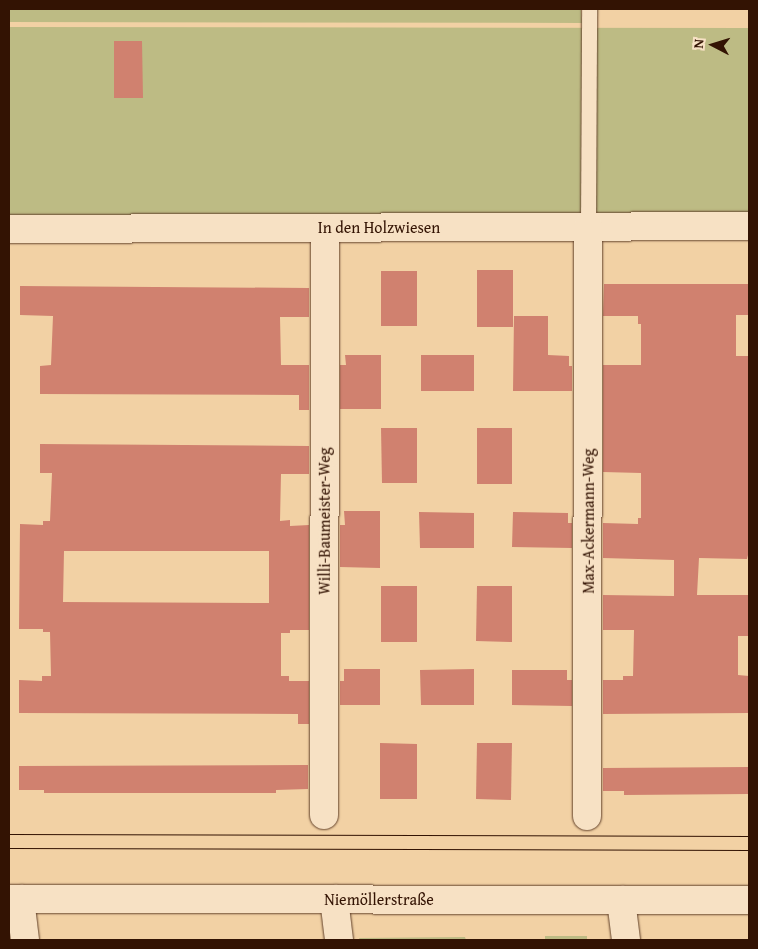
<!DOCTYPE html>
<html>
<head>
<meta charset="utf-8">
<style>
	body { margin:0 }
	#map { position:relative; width:758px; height:949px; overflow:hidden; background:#f2d1a4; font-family:"Gentium Book Plus",serif }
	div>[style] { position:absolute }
	.green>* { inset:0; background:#bdbb84 }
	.building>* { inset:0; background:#d0816f }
	.roads { filter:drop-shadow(0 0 1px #63422b) drop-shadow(0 0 1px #63422b) }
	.service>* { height:15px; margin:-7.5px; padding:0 7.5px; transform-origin:7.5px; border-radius:7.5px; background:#f7e1c4 }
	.minor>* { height:28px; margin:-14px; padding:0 14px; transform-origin:14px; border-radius:14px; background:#f7e1c4 }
	.secondary>* { height:28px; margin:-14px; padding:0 14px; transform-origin:14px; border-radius:14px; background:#f7e1c4 }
	.tram>* { height:1px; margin:-0.5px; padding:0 0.5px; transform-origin:0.5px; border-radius:0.5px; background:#331303 }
	span { translate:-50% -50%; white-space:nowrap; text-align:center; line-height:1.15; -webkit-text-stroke:5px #f7e1c4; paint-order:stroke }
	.street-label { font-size:16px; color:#331303 }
	.frame { position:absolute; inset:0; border:10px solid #331303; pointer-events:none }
	.north { position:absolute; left:688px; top:20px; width:50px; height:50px; -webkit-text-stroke:4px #f7e1c4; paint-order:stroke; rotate:275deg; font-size:14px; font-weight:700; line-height:20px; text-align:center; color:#331303 }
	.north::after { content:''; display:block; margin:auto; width:18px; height:22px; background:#331303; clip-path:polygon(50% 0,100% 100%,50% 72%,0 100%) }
</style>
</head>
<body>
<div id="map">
	<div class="green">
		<div style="clip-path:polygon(9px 9px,581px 9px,582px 23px,9px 22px)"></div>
		<div style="clip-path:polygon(9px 27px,749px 28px,749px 218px,9px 218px)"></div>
		<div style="clip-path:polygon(545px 936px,587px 936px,587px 940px,545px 940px)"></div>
		<div style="clip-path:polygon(465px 937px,466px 940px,360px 940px,359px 938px)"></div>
	</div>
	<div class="building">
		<div style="clip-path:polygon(114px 41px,142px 41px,143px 98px,114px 98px)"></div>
		<div style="clip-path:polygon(477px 270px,513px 270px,513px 327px,477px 327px)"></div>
		<div style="clip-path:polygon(381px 271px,417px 271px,417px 326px,381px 326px)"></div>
		<div style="clip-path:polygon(604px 284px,749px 284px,749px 315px,736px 315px,736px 356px,749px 356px,749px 551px,747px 559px,699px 558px,697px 595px,749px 595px,749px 636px,738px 636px,738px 675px,749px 676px,749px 713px,603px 714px,603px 680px,623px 680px,623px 676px,633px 676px,634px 630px,603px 630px,603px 595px,674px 596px,674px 560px,603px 558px,603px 523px,638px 524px,638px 518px,641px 518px,641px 473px,603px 472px,603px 365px,641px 365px,641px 324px,638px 324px,638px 316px,603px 316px)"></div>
		<div style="clip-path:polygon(20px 286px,309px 288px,309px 317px,280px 317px,281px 365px,309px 365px,309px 410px,299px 410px,299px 395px,40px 394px,40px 366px,51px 365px,53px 316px,20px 315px)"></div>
		<div style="clip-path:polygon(514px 316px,548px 316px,548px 355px,569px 356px,569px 366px,572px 366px,572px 391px,513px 391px)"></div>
		<div style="clip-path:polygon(345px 355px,381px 355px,381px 409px,340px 409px,340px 365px,346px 365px)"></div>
		<div style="clip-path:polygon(421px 355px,474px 355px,474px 391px,421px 391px)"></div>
		<div style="clip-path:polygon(381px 428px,417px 428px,417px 483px,382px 483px)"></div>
		<div style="clip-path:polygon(477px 428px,512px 428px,512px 484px,477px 484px)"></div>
		<div style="clip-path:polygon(evenodd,40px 444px,309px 446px,309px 474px,281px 474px,280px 521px,290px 520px,290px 526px,309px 525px,309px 630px,290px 630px,290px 633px,281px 633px,281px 676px,289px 676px,289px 681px,309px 681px,309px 724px,298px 724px,298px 714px,19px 713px,19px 680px,42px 681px,42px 676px,51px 676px,50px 632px,43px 632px,43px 629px,19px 629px,20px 524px,43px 525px,43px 521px,50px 521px,52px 473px,40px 473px,40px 444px,64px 551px,269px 551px,269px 603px,63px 602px,64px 551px)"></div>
		<div style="clip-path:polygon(344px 511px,380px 511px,380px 568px,340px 567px,340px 525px,345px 525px)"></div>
		<div style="clip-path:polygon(419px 512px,474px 513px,474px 548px,420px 548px)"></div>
		<div style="clip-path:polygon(513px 512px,568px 513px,568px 523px,572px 523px,572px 548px,512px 547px)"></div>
		<div style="clip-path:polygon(381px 586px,417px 586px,417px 642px,381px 642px)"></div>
		<div style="clip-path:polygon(477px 586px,512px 586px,512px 642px,476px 641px)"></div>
		<div style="clip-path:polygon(344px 669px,380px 669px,380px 705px,340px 705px,340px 681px,344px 681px)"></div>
		<div style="clip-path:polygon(474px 669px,474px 705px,421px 705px,420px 670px)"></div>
		<div style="clip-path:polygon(512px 670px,567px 670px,567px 680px,572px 680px,572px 706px,512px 705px)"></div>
		<div style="clip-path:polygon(380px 743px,417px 744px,417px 799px,380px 799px)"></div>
		<div style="clip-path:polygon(477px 743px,512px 743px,511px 800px,476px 799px)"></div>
		<div style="clip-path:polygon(308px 765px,308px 789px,276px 790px,276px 793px,44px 793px,44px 790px,19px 790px,19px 766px)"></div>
		<div style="clip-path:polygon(749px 767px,749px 794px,624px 795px,624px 791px,603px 791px,603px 768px)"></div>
	</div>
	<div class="roads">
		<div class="service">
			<div style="left:588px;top:226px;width:217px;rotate:-89.7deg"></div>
		</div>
		<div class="minor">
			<div style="left:9px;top:229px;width:740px;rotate:-0.23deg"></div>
			<div style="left:324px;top:815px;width:587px;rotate:-89.9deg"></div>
			<div style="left:587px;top:816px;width:590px;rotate:-89.9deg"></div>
			<div style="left:20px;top:899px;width:41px;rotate:83deg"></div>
			<div style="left:334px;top:899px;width:41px;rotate:83deg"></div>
			<div style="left:621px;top:900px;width:40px;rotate:82.9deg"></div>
		</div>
		<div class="secondary">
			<div style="left:9px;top:899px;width:740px;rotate:0.08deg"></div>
		</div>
	</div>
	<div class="tram">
		<div style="left:9px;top:834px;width:740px;rotate:0.15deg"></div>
		<div style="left:9px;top:848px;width:740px;rotate:0.15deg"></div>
	</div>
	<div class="street-label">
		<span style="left:379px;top:227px">In den Holzwiesen</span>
		<span style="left:324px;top:521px;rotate:-90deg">Willi-Baumeister-Weg</span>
		<span style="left:588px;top:521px;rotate:-90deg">Max-Ackermann-Weg</span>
		<span style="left:379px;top:899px">Niemöllerstraße</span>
	</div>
	<div class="frame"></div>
	<div class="north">N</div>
</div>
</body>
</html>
